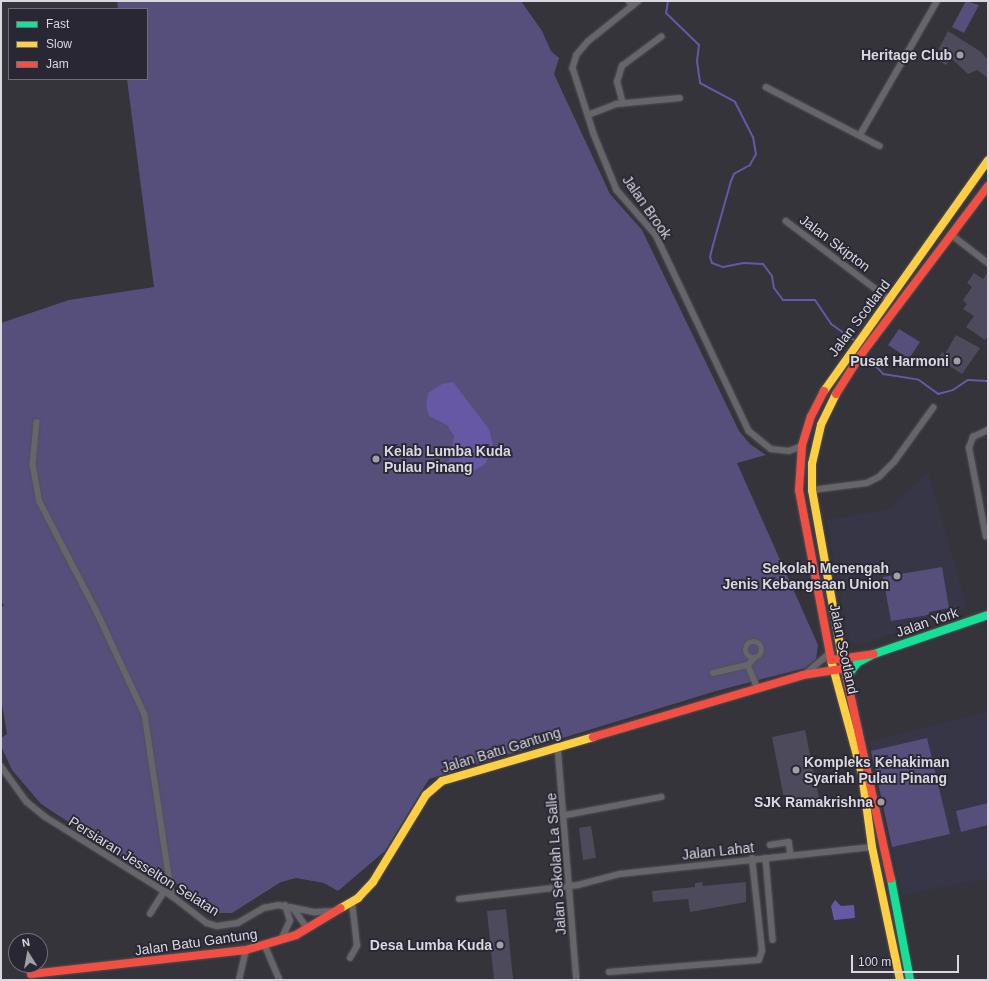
<!DOCTYPE html>
<html>
<head>
<meta charset="utf-8">
<style>
	body { margin:0 }
	#map { position:relative; width:989px; height:981px; overflow:hidden; background:#34343a; font-family:Arial,sans-serif }
	div>[style] { position:absolute }
	.built>* { inset:0; background:#373646 }
	.green>* { inset:0; background:#564f7c }
	.water>* { inset:0; background:#6658a4 }
	.stream>* { height:2px; margin:-1px; padding:0 1px; transform-origin:1px; border-radius:1px; background:#6658a4 }
	.building>* { inset:0; background:#4d4a5b }
	.roads { filter:drop-shadow(0 0 1px #525157) drop-shadow(0 0 1px #525157) }
	.street>* { height:5.5px; margin:-2.75px; padding:0 2.75px; transform-origin:2.75px; border-radius:2.75px; background:#65656a }
	.street>.ring { margin:-2.75px; padding:0; box-sizing:content-box; background:none; border:5.5px solid #65656a; border-radius:50% }
	.fast>* { height:8px; margin:-4px; padding:0 4px; transform-origin:4px; border-radius:4px; background:#16e098 }
	.slow>* { height:8px; margin:-4px; padding:0 4px; transform-origin:4px; border-radius:4px; background:#ffcf43 }
	.jam>* { height:8px; margin:-4px; padding:0 4px; transform-origin:4px; border-radius:4px; background:#f24e42 }
	.dots>* { width:11px; height:11px; translate:-50% -50%; box-sizing:border-box; border:2px solid #282733; border-radius:50% }
	span { translate:-50% -50%; white-space:nowrap; text-align:center; line-height:1.15; -webkit-text-stroke:3.5px #282733; paint-order:stroke }
	.poi-label { font-size:14px; color:#d9d8e0; font-weight:700 }
	.right { translate:-100% -50%; text-align:right }
	.left { translate:0 -50%; text-align:left }
	.street-label { font-size:14px; color:#d9d8e0 }
	.frame { position:absolute; inset:0; border:2px solid #d9d8e0; pointer-events:none }
	.legend { position:absolute; left:8px; top:8px; width:140px; height:72px; box-sizing:border-box; background:#282733; border:1px solid #6f6e78; margin:0; padding:5px 7px; list-style:none; font-size:12px; color:#d9d8e0 }
	.legend li { display:flex; align-items:center; gap:8px; height:20px }
	.legend b { width:20px; border:1px solid #6f6e78 }
	.north { position:absolute; left:8px; top:933px; width:40px; height:40px; box-sizing:border-box; background:#282733; border:1px solid #6f6e78; border-radius:50%; rotate:349deg; font-size:11px; font-weight:700; line-height:16px; text-align:center; color:#d9d8e0 }
	.north::after { content:''; display:block; margin:auto; width:14px; height:18px; background:#9f9fa6; clip-path:polygon(50% 0,100% 100%,50% 72%,0 100%) }
	.scale { position:absolute; left:851px; top:955px; width:108px; height:18px; box-sizing:border-box; border:2px solid #d9d8e0; border-top:0; padding-left:5px; font-size:12px; line-height:14px; white-space:nowrap; color:#d9d8e0; -webkit-text-stroke:3px #282733; paint-order:stroke }
</style>
</head>
<body>
<div id="map">
	<div class="built">
		<div style="clip-path:polygon(928px 472px,967px 607px,862px 644px,853px 644px,849px 638px,826px 520px,889px 509px)"></div>
		<div style="clip-path:polygon(988px 712px,988px 878px,902px 895px,869px 741px)"></div>
	</div>
	<div class="green">
		<div style="clip-path:polygon(117px 1px,521px 1px,542px 31px,551px 51px,559px 58px,554px 74px,610px 194px,642px 230px,739px 431px,750px 444px,766px 455px,737px 463px,818px 645px,816px 659px,805px 668px,716px 691px,429px 779px,385px 851px,338px 891px,324px 883px,296px 878px,281px 882px,232px 913px,219px 913px,201px 906px,181px 885px,151px 876px,41px 804px,12px 770px,1px 746px,1px 738px,7px 734px,1px 698px,1px 607px,4px 606px,1px 600px,1px 323px,69px 300px,154px 287px,127px 79px,147px 79px,147px 9px,118px 9px)"></div>
		<div style="clip-path:polygon(966px 1px,979px 5px,964px 33px,952px 27px)"></div>
		<div style="clip-path:polygon(899px 329px,920px 342px,909px 359px,888px 345px)"></div>
		<div style="clip-path:polygon(942px 567px,949px 608px,929px 612px,929px 615px,891px 621px,883px 577px)"></div>
		<div style="clip-path:polygon(927px 738px,950px 834px,892px 847px,871px 751px)"></div>
		<div style="clip-path:polygon(988px 803px,988px 825px,961px 832px,956px 811px)"></div>
	</div>
	<div class="water">
		<div style="clip-path:polygon(453px 382px,489px 429px,493px 445px,486px 463px,471px 473px,458px 473px,448px 467px,454px 436px,447px 425px,429px 416px,426px 405px,428px 393px,442px 384px)"></div>
		<div style="clip-path:polygon(835px 900px,841px 906px,854px 905px,855px 918px,834px 920px,831px 906px)"></div>
	</div>
	<div class="stream">
		<div style="left:668px;top:1px;width:12px;rotate:99deg"></div>
		<div style="left:666px;top:13px;width:46px;rotate:44.1deg"></div>
		<div style="left:699px;top:45px;width:16px;rotate:97deg"></div>
		<div style="left:697px;top:61px;width:22px;rotate:82deg"></div>
		<div style="left:700px;top:83px;width:40px;rotate:28deg"></div>
		<div style="left:735px;top:102px;width:39px;rotate:63deg"></div>
		<div style="left:753px;top:137px;width:17px;rotate:80deg"></div>
		<div style="left:756px;top:154px;width:13px;rotate:119deg"></div>
		<div style="left:750px;top:165px;width:18px;rotate:151deg"></div>
		<div style="left:734px;top:174px;width:8px;rotate:113deg"></div>
		<div style="left:731px;top:181px;width:66px;rotate:105.7deg"></div>
		<div style="left:713px;top:245px;width:12px;rotate:104deg"></div>
		<div style="left:710px;top:257px;width:6px;rotate:72deg"></div>
		<div style="left:712px;top:263px;width:12px;rotate:20deg"></div>
		<div style="left:723px;top:267px;width:21px;rotate:-11deg"></div>
		<div style="left:744px;top:263px;width:19px;rotate:3deg"></div>
		<div style="left:763px;top:264px;width:15px;rotate:53deg"></div>
		<div style="left:772px;top:276px;width:12px;rotate:81deg"></div>
		<div style="left:774px;top:288px;width:15px;rotate:53deg"></div>
		<div style="left:783px;top:300px;width:32px"></div>
		<div style="left:815px;top:300px;width:29px;rotate:56deg"></div>
		<div style="left:831px;top:324px;width:29px;rotate:35deg"></div>
		<div style="left:864px;top:354px;width:28px;rotate:46deg"></div>
		<div style="left:883px;top:374px;width:36px;rotate:9deg"></div>
		<div style="left:919px;top:380px;width:24px;rotate:36deg"></div>
		<div style="left:938px;top:394px;width:16px;rotate:-15deg"></div>
		<div style="left:953px;top:390px;width:18px;rotate:-34deg"></div>
		<div style="left:968px;top:380px;width:20px;rotate:3deg"></div>
	</div>
	<div class="building">
		<div style="clip-path:polygon(948px 31px,981px 52px,988px 60px,988px 78px,977px 70px,968px 74px,951px 58px,946px 65px,934px 58px)"></div>
		<div style="clip-path:polygon(988px 272px,988px 336px,985px 340px,966px 327px,974px 316px,963px 309px,967px 304px,963px 300px,972px 287px,967px 283px,974px 273px,983px 279px)"></div>
		<div style="clip-path:polygon(956px 335px,980px 348px,962px 374px,938px 359px,942px 352px,945px 354px)"></div>
		<div style="clip-path:polygon(805px 730px,820px 803px,786px 809px,772px 737px)"></div>
		<div style="clip-path:polygon(591px 826px,596px 858px,583px 860px,579px 828px)"></div>
		<div style="clip-path:polygon(702px 882px,703px 886px,746px 882px,746px 902px,690px 912px,688px 899px,653px 902px,652px 891px,695px 887px,695px 883px)"></div>
		<div style="clip-path:polygon(506px 909px,513px 979px,494px 980px,487px 911px)"></div>
	</div>
	<div class="roads">
		<div class="street">
			<div style="left:629px;top:1px;width:6px;rotate:51deg"></div>
			<div style="left:639px;top:1px;width:65px;rotate:141.2deg"></div>
			<div style="left:588px;top:42px;width:17px;rotate:130deg"></div>
			<div style="left:577px;top:55px;width:14px;rotate:107deg"></div>
			<div style="left:573px;top:68px;width:69px;rotate:72.3deg"></div>
			<div style="left:594px;top:134px;width:61px;rotate:67.7deg"></div>
			<div style="left:617px;top:190px;width:60px;rotate:49.1deg"></div>
			<div style="left:656px;top:235px;width:217px;rotate:64.6deg"></div>
			<div style="left:749px;top:431px;width:28px;rotate:39deg"></div>
			<div style="left:771px;top:449px;width:18px;rotate:6deg"></div>
			<div style="left:789px;top:451px;width:14px;rotate:-21deg"></div>
			<div style="left:766px;top:87px;width:128px;rotate:27.4deg"></div>
			<div style="left:623px;top:104px;width:23px;rotate:-105deg"></div>
			<div style="left:617px;top:82px;width:17px;rotate:-73deg"></div>
			<div style="left:622px;top:66px;width:49px;rotate:-36.6deg"></div>
			<div style="left:588px;top:115px;width:30px;rotate:-21deg"></div>
			<div style="left:616px;top:104px;width:64px;rotate:-5.4deg"></div>
			<div style="left:860px;top:135px;width:155px;rotate:-60.1deg"></div>
			<div style="left:786px;top:221px;width:129px;rotate:37.1deg"></div>
			<div style="left:953px;top:236px;width:44px;rotate:37.6deg"></div>
			<div style="left:37px;top:422px;width:42px;rotate:95.4deg"></div>
			<div style="left:33px;top:464px;width:39px;rotate:80deg"></div>
			<div style="left:40px;top:502px;width:126px;rotate:62.6deg"></div>
			<div style="left:98px;top:614px;width:111px;rotate:65deg"></div>
			<div style="left:145px;top:715px;width:183px;rotate:81.5deg"></div>
			<div style="left:812px;top:490px;width:55px;rotate:-7.3deg"></div>
			<div style="left:867px;top:483px;width:13px;rotate:-27deg"></div>
			<div style="left:879px;top:477px;width:21px;rotate:-45deg"></div>
			<div style="left:894px;top:462px;width:67px;rotate:-54.2deg"></div>
			<div style="left:986px;top:537px;width:91px;rotate:-100.8deg"></div>
			<div style="left:969px;top:448px;width:12px;rotate:-70deg"></div>
			<div style="left:973px;top:437px;width:17px;rotate:-25deg"></div>
			<div class="ring" style="left:746px;top:642px;width:10.5px;height:10.5px"></div>
			<div style="left:748px;top:665px;width:25px;rotate:67deg"></div>
			<div style="left:713px;top:673px;width:36px;rotate:-13deg"></div>
			<div style="left:748px;top:665px;width:9px;rotate:-49deg"></div>
			<div style="left:805px;top:674px;width:33px;rotate:-40deg"></div>
			<div style="left:558px;top:746px;width:235px;rotate:85.4deg"></div>
			<div style="left:1px;top:766px;width:44px;rotate:54.2deg"></div>
			<div style="left:27px;top:802px;width:22px;rotate:39deg"></div>
			<div style="left:44px;top:816px;width:151px;rotate:32deg"></div>
			<div style="left:172px;top:896px;width:44px;rotate:37.6deg"></div>
			<div style="left:207px;top:923px;width:10px;rotate:17deg"></div>
			<div style="left:217px;top:926px;width:21px;rotate:-8deg"></div>
			<div style="left:238px;top:923px;width:30px;rotate:-30deg"></div>
			<div style="left:264px;top:908px;width:15px;rotate:-11deg"></div>
			<div style="left:279px;top:905px;width:16px;rotate:15deg"></div>
			<div style="left:294px;top:909px;width:24px;rotate:55deg"></div>
			<div style="left:566px;top:815px;width:97px;rotate:-10.7deg"></div>
			<div style="left:770px;top:845px;width:19px;rotate:-9deg"></div>
			<div style="left:789px;top:842px;width:13px;rotate:81deg"></div>
			<div style="left:766px;top:858px;width:82px;rotate:85.1deg"></div>
			<div style="left:459px;top:899px;width:120px;rotate:-6.7deg"></div>
			<div style="left:578px;top:885px;width:43px;rotate:-14.7deg"></div>
			<div style="left:620px;top:874px;width:253px;rotate:-6.1deg"></div>
			<div style="left:290px;top:907px;width:25px;rotate:12deg"></div>
			<div style="left:314px;top:912px;width:21px;rotate:-3deg"></div>
			<div style="left:150px;top:914px;width:26px;rotate:-58deg"></div>
			<div style="left:281px;top:940px;width:21px;rotate:-65deg"></div>
			<div style="left:290px;top:921px;width:16px;rotate:-108deg"></div>
			<div style="left:265px;top:945px;width:38px;rotate:67deg"></div>
			<div style="left:350px;top:958px;width:14px;rotate:-60deg"></div>
			<div style="left:357px;top:946px;width:43px;rotate:-96.6deg"></div>
			<div style="left:609px;top:972px;width:150px;rotate:-4.6deg"></div>
			<div style="left:759px;top:960px;width:9px;rotate:-72deg"></div>
			<div style="left:762px;top:951px;width:93px;rotate:-96.2deg"></div>
			<div style="left:239px;top:980px;width:31px;rotate:-77deg"></div>
		</div>
		<div class="fast">
			<div style="left:847px;top:677px;width:17px;rotate:-54deg"></div>
			<div style="left:857px;top:663px;width:19px;rotate:-28deg"></div>
			<div style="left:874px;top:654px;width:120px;rotate:-18.9deg"></div>
			<div style="left:891px;top:879px;width:103px;rotate:79.3deg"></div>
		</div>
		<div class="slow">
			<div style="left:824px;top:391px;width:283px;rotate:-54.6deg"></div>
			<div style="left:836px;top:394px;width:34px;rotate:116deg"></div>
			<div style="left:821px;top:425px;width:40px;rotate:103deg"></div>
			<div style="left:812px;top:464px;width:26px;rotate:90deg"></div>
			<div style="left:812px;top:490px;width:170px;rotate:79.8deg"></div>
			<div style="left:831px;top:660px;width:118px;rotate:74.8deg"></div>
			<div style="left:862px;top:774px;width:74px;rotate:82.2deg"></div>
			<div style="left:872px;top:847px;width:136px;rotate:78.1deg"></div>
			<div style="left:341px;top:908px;width:20px;rotate:-30deg"></div>
			<div style="left:358px;top:898px;width:22px;rotate:-47deg"></div>
			<div style="left:373px;top:882px;width:102px;rotate:-58.7deg"></div>
			<div style="left:426px;top:795px;width:21px;rotate:-41deg"></div>
			<div style="left:442px;top:781px;width:157px;rotate:-16.2deg"></div>
		</div>
		<div class="jam">
			<div style="left:824px;top:391px;width:28px;rotate:117deg"></div>
			<div style="left:811px;top:416px;width:31px;rotate:107deg"></div>
			<div style="left:802px;top:446px;width:44px;rotate:93.9deg"></div>
			<div style="left:799px;top:490px;width:173px;rotate:79.3deg"></div>
			<div style="left:836px;top:394px;width:45px;rotate:-57.7deg"></div>
			<div style="left:860px;top:356px;width:213px;rotate:-53deg"></div>
			<div style="left:842px;top:657px;width:227px;rotate:77.6deg"></div>
			<div style="left:831px;top:660px;width:43px;rotate:-7.9deg"></div>
			<div style="left:593px;top:737px;width:219px;rotate:-16.4deg"></div>
			<div style="left:803px;top:675px;width:37px;rotate:-9deg"></div>
			<div style="left:31px;top:974px;width:216px;rotate:-6.4deg"></div>
			<div style="left:246px;top:950px;width:52px;rotate:-16.7deg"></div>
			<div style="left:296px;top:935px;width:52px;rotate:-31deg"></div>
		</div>
	</div>
	<div class="dots">
		<div style="left:960px;top:55px;background:#9f9fa6"></div>
		<div style="left:957px;top:361px;background:#9f9fa6"></div>
		<div style="left:376px;top:459px;background:#9f9fa6"></div>
		<div style="left:897px;top:576px;background:#9f9fa6"></div>
		<div style="left:796px;top:770px;background:#9f9fa6"></div>
		<div style="left:881px;top:802px;background:#9f9fa6"></div>
		<div style="left:500px;top:945px;background:#9f9fa6"></div>
	</div>
	<div class="poi-label">
		<span class="right" style="left:952px;top:55px">Heritage Club</span>
		<span class="right" style="left:949px;top:361px">Pusat Harmoni</span>
		<span class="left" style="left:384px;top:459px">Kelab Lumba Kuda<br>Pulau Pinang</span>
		<span class="right" style="left:889px;top:576px">Sekolah Menengah<br>Jenis Kebangsaan Union</span>
		<span class="left" style="left:804px;top:770px">Kompleks Kehakiman<br>Syariah Pulau Pinang</span>
		<span class="right" style="left:873px;top:802px">SJK Ramakrishna</span>
		<span class="right" style="left:492px;top:945px">Desa Lumba Kuda</span>
	</div>
	<div class="street-label">
		<span style="left:647px;top:207px;rotate:55deg">Jalan Brook</span>
		<span style="left:835px;top:243px;rotate:37deg">Jalan Skipton</span>
		<span style="left:859px;top:318px;rotate:-53deg">Jalan Scotland</span>
		<span style="left:927px;top:622px;rotate:-19deg">Jalan York</span>
		<span style="left:844px;top:649px;rotate:78deg">Jalan Scotland</span>
		<span style="left:501px;top:750px;rotate:-17deg">Jalan Batu Gantung</span>
		<span style="left:718px;top:851px;rotate:-6deg">Jalan Lahat</span>
		<span style="left:556px;top:864px;rotate:-94deg">Jalan Sekolah La Salle</span>
		<span style="left:144px;top:866px;rotate:32deg">Persiaran Jesselton Selatan</span>
		<span style="left:196px;top:942px;rotate:-8deg">Jalan Batu Gantung</span>
	</div>
	<div class="frame"></div>
	<ul class="legend">
	<li><b style="height:5px;background:#16e098"></b>Fast</li>
	<li><b style="height:5px;background:#ffcf43"></b>Slow</li>
	<li><b style="height:5px;background:#f24e42"></b>Jam</li>
	</ul>
	<div class="north">N</div>
	<div class="scale">100 m</div>
</div>
</body>
</html>
